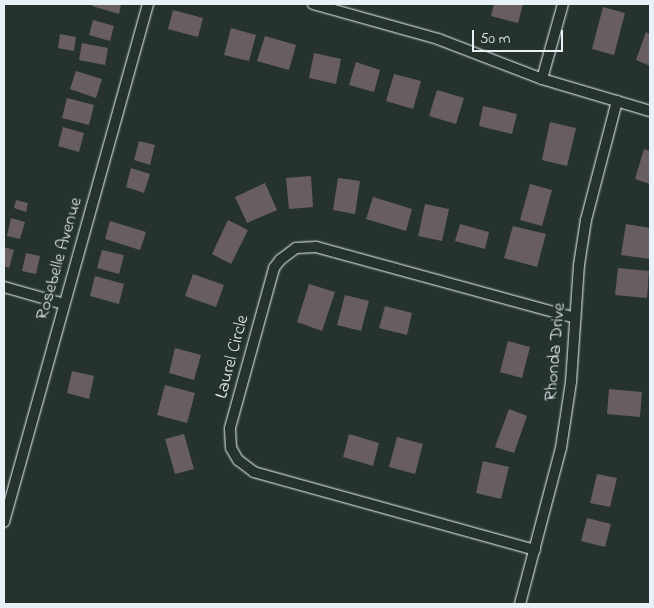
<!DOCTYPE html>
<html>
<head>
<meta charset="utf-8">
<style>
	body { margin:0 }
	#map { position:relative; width:654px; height:608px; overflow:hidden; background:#26332d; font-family:"Indie Flower",sans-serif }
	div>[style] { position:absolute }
	.building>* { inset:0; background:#685e62 }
	.roads { filter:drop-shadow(0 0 1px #e8f1f8) drop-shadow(0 0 1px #e8f1f8) }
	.minor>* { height:10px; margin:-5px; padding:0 5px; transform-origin:5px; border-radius:5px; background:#26332d }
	span { translate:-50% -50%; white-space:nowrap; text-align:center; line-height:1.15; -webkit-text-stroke:5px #26332d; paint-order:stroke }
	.street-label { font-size:18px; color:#e8f1f8 }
	.frame { position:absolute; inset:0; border:5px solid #e8f1f8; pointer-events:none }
	.scale { position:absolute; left:472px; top:30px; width:91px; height:22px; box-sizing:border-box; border:2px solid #e8f1f8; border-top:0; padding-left:6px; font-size:15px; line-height:18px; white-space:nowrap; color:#e8f1f8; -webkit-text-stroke:4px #26332d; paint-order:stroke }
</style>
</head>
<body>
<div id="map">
	<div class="building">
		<div style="clip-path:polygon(92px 4px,121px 4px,119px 14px,92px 6px)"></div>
		<div style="clip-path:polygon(494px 4px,523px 4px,518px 23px,491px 16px)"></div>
		<div style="clip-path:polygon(603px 7px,625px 13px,614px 55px,592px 49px)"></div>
		<div style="clip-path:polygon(173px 10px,203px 18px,198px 37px,168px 29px)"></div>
		<div style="clip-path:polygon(93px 20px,114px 26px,110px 41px,89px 35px)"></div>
		<div style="clip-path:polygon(231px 28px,256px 35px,249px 61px,224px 55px)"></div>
		<div style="clip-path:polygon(646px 32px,650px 34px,650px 66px,636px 60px)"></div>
		<div style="clip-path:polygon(60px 34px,76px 37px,74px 51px,58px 48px)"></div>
		<div style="clip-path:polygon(265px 36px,296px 45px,289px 70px,257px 61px)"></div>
		<div style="clip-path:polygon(82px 43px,108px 48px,105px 65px,79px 60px)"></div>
		<div style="clip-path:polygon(314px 53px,341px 59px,336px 84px,309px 78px)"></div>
		<div style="clip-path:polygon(356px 62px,380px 70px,374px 92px,349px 85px)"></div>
		<div style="clip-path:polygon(76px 71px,102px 79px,96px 98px,70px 89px)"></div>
		<div style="clip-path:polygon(394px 74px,421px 81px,413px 109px,386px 101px)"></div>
		<div style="clip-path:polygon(437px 90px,464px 98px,456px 124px,429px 116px)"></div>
		<div style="clip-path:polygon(67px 98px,94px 105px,89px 125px,62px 118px)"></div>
		<div style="clip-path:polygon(483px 106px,517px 114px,512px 134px,479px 126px)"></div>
		<div style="clip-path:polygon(550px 122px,576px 128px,567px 166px,542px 160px)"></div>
		<div style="clip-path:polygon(63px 127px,84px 133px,79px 152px,58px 146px)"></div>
		<div style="clip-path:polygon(139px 141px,155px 145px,150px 165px,134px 160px)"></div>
		<div style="clip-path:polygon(644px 149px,650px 151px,650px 184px,635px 179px)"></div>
		<div style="clip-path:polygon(131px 168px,150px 174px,144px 193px,126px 187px)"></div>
		<div style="clip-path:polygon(311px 176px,313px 207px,289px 209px,286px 178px)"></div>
		<div style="clip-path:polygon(338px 178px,360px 181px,355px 214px,333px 210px)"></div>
		<div style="clip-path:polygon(265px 183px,277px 210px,247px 223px,235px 197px)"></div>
		<div style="clip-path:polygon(530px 184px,552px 190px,542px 226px,520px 220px)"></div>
		<div style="clip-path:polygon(373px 197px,412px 209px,406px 231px,366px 219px)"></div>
		<div style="clip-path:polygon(16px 200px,28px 203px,26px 212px,14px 208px)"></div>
		<div style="clip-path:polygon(425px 204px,449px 209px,442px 241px,418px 236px)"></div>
		<div style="clip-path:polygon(11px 218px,25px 222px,20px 239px,7px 236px)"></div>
		<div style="clip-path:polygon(228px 220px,248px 230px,231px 264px,212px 254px)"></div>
		<div style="clip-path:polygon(110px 221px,146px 232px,140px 250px,105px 239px)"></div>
		<div style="clip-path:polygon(460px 224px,489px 232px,485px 249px,455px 241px)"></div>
		<div style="clip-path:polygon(626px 224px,650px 228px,650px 259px,621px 255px)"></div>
		<div style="clip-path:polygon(513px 226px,546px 234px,537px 267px,504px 258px)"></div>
		<div style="clip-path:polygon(4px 247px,14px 250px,9px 268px,4px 266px)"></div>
		<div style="clip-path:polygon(102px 250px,124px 255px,119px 274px,97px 268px)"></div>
		<div style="clip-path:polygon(26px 253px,40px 256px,36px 274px,22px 271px)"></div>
		<div style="clip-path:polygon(618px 268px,649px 271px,647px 298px,615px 295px)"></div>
		<div style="clip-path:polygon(193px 274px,224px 285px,216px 307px,185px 296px)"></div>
		<div style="clip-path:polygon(95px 276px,124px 284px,119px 304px,90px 296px)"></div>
		<div style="clip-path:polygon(309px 284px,335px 292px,322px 331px,297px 322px)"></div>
		<div style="clip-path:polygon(345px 295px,369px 301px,361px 331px,337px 325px)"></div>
		<div style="clip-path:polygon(385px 306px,412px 313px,407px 335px,379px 328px)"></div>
		<div style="clip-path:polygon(508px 341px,530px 347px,522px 378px,500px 372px)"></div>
		<div style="clip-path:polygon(175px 348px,201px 355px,194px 380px,169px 373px)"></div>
		<div style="clip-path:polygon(72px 371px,94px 376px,89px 399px,67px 393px)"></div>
		<div style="clip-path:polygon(165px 385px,195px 393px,187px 423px,157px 415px)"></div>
		<div style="clip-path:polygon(609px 389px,642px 392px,640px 417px,607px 414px)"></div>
		<div style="clip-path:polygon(509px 409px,527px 416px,514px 453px,495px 447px)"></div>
		<div style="clip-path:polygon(184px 434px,194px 469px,175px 474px,165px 439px)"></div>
		<div style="clip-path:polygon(349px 434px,379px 443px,373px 466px,343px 457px)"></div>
		<div style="clip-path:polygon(397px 437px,423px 444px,415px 474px,389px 467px)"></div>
		<div style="clip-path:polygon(483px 461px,509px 467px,501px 499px,476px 493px)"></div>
		<div style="clip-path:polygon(597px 474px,617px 478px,610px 507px,590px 503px)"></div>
		<div style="clip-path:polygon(587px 518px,611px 524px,605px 547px,581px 541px)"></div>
	</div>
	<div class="roads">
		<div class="minor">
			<div style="left:313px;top:4px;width:130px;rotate:15.6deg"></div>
			<div style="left:438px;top:39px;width:111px;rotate:21deg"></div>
			<div style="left:542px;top:79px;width:113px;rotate:16.5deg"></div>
			<div style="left:542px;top:79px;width:78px;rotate:-74.4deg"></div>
			<div style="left:4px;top:287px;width:62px;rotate:15.8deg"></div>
			<div style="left:4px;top:522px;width:538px;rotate:-74.46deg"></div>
			<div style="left:535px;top:550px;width:292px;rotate:-164.5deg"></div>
			<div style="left:254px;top:472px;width:20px;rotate:-143deg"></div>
			<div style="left:238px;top:460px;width:14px;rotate:-120deg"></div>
			<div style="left:231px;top:448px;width:20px;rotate:-93deg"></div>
			<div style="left:230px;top:428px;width:166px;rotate:-74.6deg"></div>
			<div style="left:274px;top:268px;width:10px;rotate:-53deg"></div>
			<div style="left:280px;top:260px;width:20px;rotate:-37deg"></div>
			<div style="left:296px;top:248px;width:20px;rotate:-3deg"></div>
			<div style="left:316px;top:247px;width:269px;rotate:15.3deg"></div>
			<div style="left:520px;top:604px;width:161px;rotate:-75.3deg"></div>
			<div style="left:561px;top:448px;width:67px;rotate:-81.4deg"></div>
			<div style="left:571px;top:382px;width:117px;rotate:-86.1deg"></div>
			<div style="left:579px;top:265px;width:46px;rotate:-81.2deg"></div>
			<div style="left:586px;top:220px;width:123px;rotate:-75.4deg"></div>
		</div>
	</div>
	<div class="street-label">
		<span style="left:60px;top:259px;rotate:-74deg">Rosebelle Avenue</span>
		<span style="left:556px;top:352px;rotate:-85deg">Rhonda Drive</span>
		<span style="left:233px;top:357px;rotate:-75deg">Laurel Circle</span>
	</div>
	<div class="frame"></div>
	<div class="scale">50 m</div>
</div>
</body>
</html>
